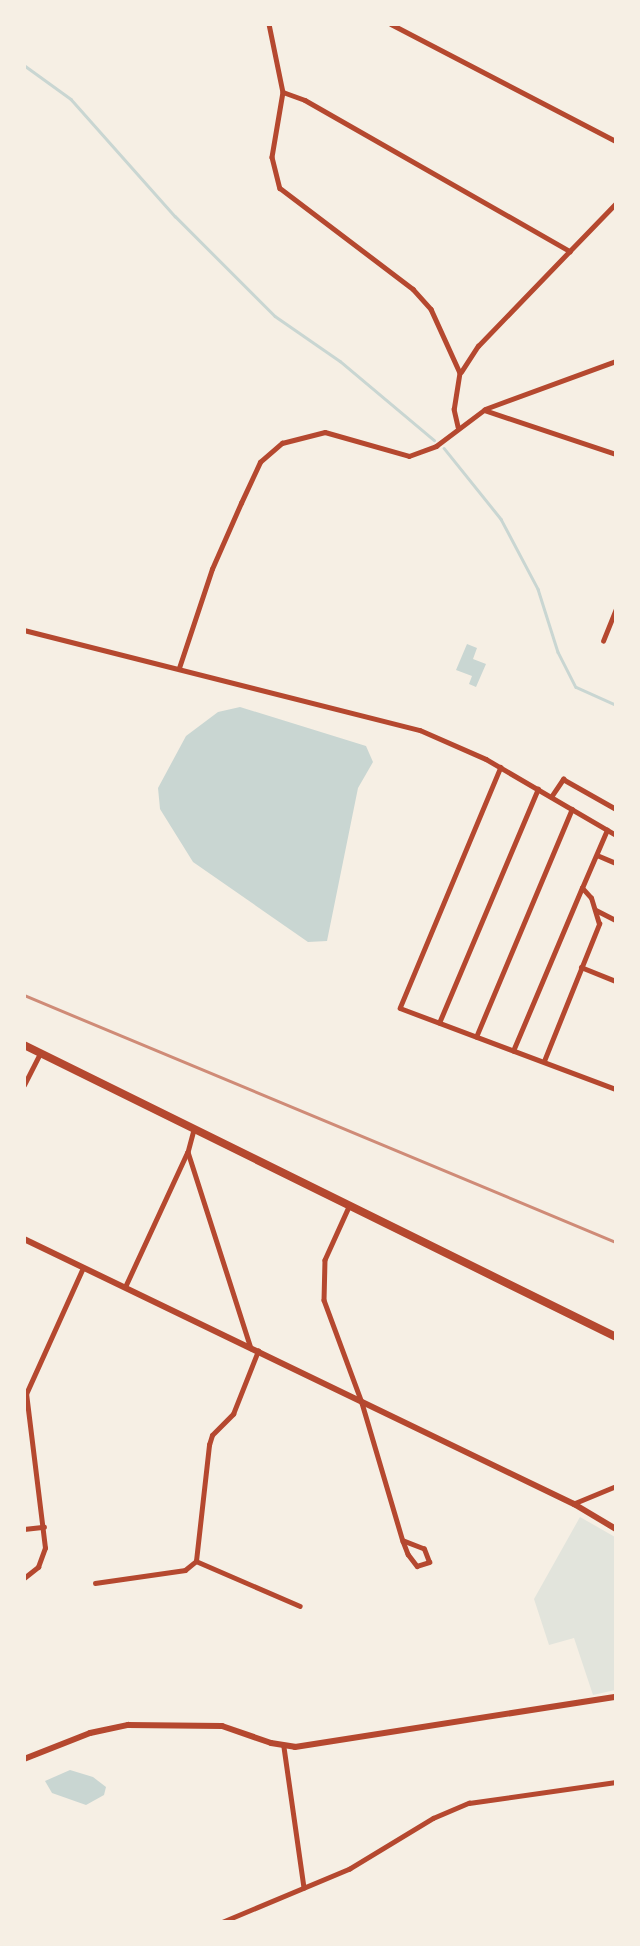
<!DOCTYPE html>
<html>
<head>
<meta charset="utf-8">
<style>
	body { margin:0 }
	#map { position:relative; width:640px; height:1946px; overflow:hidden; background:#f6efe4; font-family:"Public Sans",sans-serif }
	div>[style] { position:absolute }
	.green>* { inset:0; background:#e2e4dc }
	.water>* { inset:0; background:#c9d6d2 }
	.stream>* { height:2.5px; margin:-1.25px; padding:0 1.25px; transform-origin:1.25px; border-radius:1.25px; background:#c9d6d2 }
	.minor>* { height:4.5px; margin:-2.25px; padding:0 2.25px; transform-origin:2.25px; border-radius:2.25px; background:#b5482f }
	.tertiary>* { height:6px; margin:-3px; padding:0 3px; transform-origin:3px; border-radius:3px; background:#b5482f }
	.primary>* { height:8px; margin:-4px; padding:0 4px; transform-origin:4px; border-radius:4px; background:#b5482f }
	.rail>* { height:2.5px; margin:-1.25px; padding:0 1.25px; transform-origin:1.25px; border-radius:1.25px; background:#cf8b77 }
	span { translate:-50% -50%; white-space:nowrap; text-align:center; line-height:1.15; -webkit-text-stroke:5px #f6efe4; paint-order:stroke }
	.frame { position:absolute; inset:0; border:26px solid #f6efe4; pointer-events:none }
</style>
</head>
<body>
<div id="map">
	<div class="green">
		<div style="clip-path:polygon(580px 1517px,615px 1537px,615px 1690px,593px 1695px,574px 1638px,549px 1645px,534px 1599px)"></div>
	</div>
	<div class="water">
		<div style="clip-path:polygon(467px 644px,477px 648px,473px 659px,486px 664px,476px 687px,469px 684px,472px 676px,456px 670px)"></div>
		<div style="clip-path:polygon(240px 707px,366px 746px,373px 762px,358px 788px,327px 941px,308px 942px,193px 862px,160px 809px,158px 788px,186px 736px,218px 712px)"></div>
		<div style="clip-path:polygon(70px 1770px,93px 1777px,106px 1787px,104px 1795px,86px 1805px,52px 1793px,45px 1781px)"></div>
	</div>
	<div class="stream">
		<div style="left:24px;top:65px;width:58px;rotate:35.9deg"></div>
		<div style="left:71px;top:99px;width:157px;rotate:48.4deg"></div>
		<div style="left:175px;top:216px;width:141px;rotate:45deg"></div>
		<div style="left:275px;top:316px;width:79px;rotate:34.7deg"></div>
		<div style="left:340px;top:361px;width:123px;rotate:40deg"></div>
		<div style="left:444px;top:448px;width:91px;rotate:51.2deg"></div>
		<div style="left:501px;top:519px;width:79px;rotate:62.1deg"></div>
		<div style="left:538px;top:589px;width:66px;rotate:72.4deg"></div>
		<div style="left:558px;top:652px;width:39px;rotate:63deg"></div>
		<div style="left:576px;top:687px;width:44px;rotate:24.2deg"></div>
	</div>
	<div class="minor">
		<div style="left:269px;top:24px;width:69px;rotate:78.4deg"></div>
		<div style="left:283px;top:92px;width:66px;rotate:99.6deg"></div>
		<div style="left:272px;top:157px;width:32px;rotate:76deg"></div>
		<div style="left:280px;top:188px;width:167px;rotate:37.2deg"></div>
		<div style="left:413px;top:289px;width:27px;rotate:48deg"></div>
		<div style="left:431px;top:309px;width:70px;rotate:65.6deg"></div>
		<div style="left:460px;top:373px;width:36px;rotate:99deg"></div>
		<div style="left:454px;top:409px;width:18px;rotate:77deg"></div>
		<div style="left:391px;top:24px;width:254px;rotate:27.5deg"></div>
		<div style="left:283px;top:92px;width:23px;rotate:20deg"></div>
		<div style="left:305px;top:100px;width:305px;rotate:29.7deg"></div>
		<div style="left:461px;top:372px;width:31px;rotate:-57deg"></div>
		<div style="left:478px;top:346px;width:199px;rotate:-46deg"></div>
		<div style="left:485px;top:409px;width:140px;rotate:-20.1deg"></div>
		<div style="left:24px;top:630px;width:408px;rotate:14.2deg"></div>
		<div style="left:420px;top:730px;width:72px;rotate:23.7deg"></div>
		<div style="left:486px;top:759px;width:151px;rotate:30.3deg"></div>
		<div style="left:603px;top:641px;width:35px;rotate:-68deg"></div>
		<div style="left:179px;top:668px;width:104px;rotate:-71.6deg"></div>
		<div style="left:212px;top:569px;width:72px;rotate:-66.3deg"></div>
		<div style="left:241px;top:503px;width:45px;rotate:-65.1deg"></div>
		<div style="left:260px;top:462px;width:29px;rotate:-41deg"></div>
		<div style="left:282px;top:443px;width:44px;rotate:-14.3deg"></div>
		<div style="left:325px;top:432px;width:87px;rotate:15.9deg"></div>
		<div style="left:409px;top:456px;width:29px;rotate:-20deg"></div>
		<div style="left:436px;top:446px;width:60px;rotate:-36.9deg"></div>
		<div style="left:484px;top:410px;width:139px;rotate:18.4deg"></div>
		<div style="left:501px;top:767px;width:261px;rotate:112.7deg"></div>
		<div style="left:400px;top:1008px;width:231px;rotate:20.6deg"></div>
		<div style="left:551px;top:797px;width:22px;rotate:-56deg"></div>
		<div style="left:563px;top:779px;width:61px;rotate:29.5deg"></div>
		<div style="left:597px;top:855px;width:21px;rotate:23deg"></div>
		<div style="left:596px;top:910px;width:22px;rotate:27deg"></div>
		<div style="left:581px;top:967px;width:38px;rotate:22deg"></div>
		<div style="left:439px;top:1023px;width:254px;rotate:-67.1deg"></div>
		<div style="left:476px;top:1037px;width:247px;rotate:-67.2deg"></div>
		<div style="left:513px;top:1051px;width:177px;rotate:-67.1deg"></div>
		<div style="left:544px;top:1061px;width:148px;rotate:-68.1deg"></div>
		<div style="left:599px;top:924px;width:27px;rotate:-107deg"></div>
		<div style="left:591px;top:898px;width:13px;rotate:-132deg"></div>
		<div style="left:582px;top:888px;width:63px;rotate:-66.7deg"></div>
		<div style="left:24px;top:1085px;width:35px;rotate:-63deg"></div>
		<div style="left:194px;top:1130px;width:23px;rotate:105deg"></div>
		<div style="left:188px;top:1152px;width:206px;rotate:72.2deg"></div>
		<div style="left:349px;top:1207px;width:58px;rotate:114.4deg"></div>
		<div style="left:325px;top:1260px;width:40px;rotate:91.4deg"></div>
		<div style="left:324px;top:1300px;width:110px;rotate:69.7deg"></div>
		<div style="left:362px;top:1403px;width:144px;rotate:73.5deg"></div>
		<div style="left:403px;top:1541px;width:14px;rotate:69deg"></div>
		<div style="left:408px;top:1554px;width:15px;rotate:53deg"></div>
		<div style="left:417px;top:1566px;width:13px;rotate:-18deg"></div>
		<div style="left:429px;top:1562px;width:14px;rotate:-111deg"></div>
		<div style="left:424px;top:1549px;width:22px;rotate:-159deg"></div>
		<div style="left:125px;top:1287px;width:148px;rotate:-65.2deg"></div>
		<div style="left:575px;top:1503px;width:44px;rotate:-22.5deg"></div>
		<div style="left:24px;top:1529px;width:20px;rotate:-6deg"></div>
		<div style="left:196px;top:1561px;width:117px;rotate:-83.6deg"></div>
		<div style="left:209px;top:1445px;width:10px;rotate:-73deg"></div>
		<div style="left:212px;top:1435px;width:30px;rotate:-45deg"></div>
		<div style="left:233px;top:1414px;width:68px;rotate:-68.4deg"></div>
		<div style="left:24px;top:1578px;width:18px;rotate:-38deg"></div>
		<div style="left:38px;top:1567px;width:20px;rotate:-70deg"></div>
		<div style="left:45px;top:1548px;width:155px;rotate:-97deg"></div>
		<div style="left:26px;top:1394px;width:138px;rotate:-65.7deg"></div>
		<div style="left:95px;top:1583px;width:91px;rotate:-8.2deg"></div>
		<div style="left:185px;top:1570px;width:14px;rotate:-39deg"></div>
		<div style="left:196px;top:1561px;width:113px;rotate:23.4deg"></div>
		<div style="left:284px;top:1747px;width:142px;rotate:81.9deg"></div>
		<div style="left:222px;top:1922px;width:138px;rotate:-22.7deg"></div>
		<div style="left:349px;top:1869px;width:98px;rotate:-31.3deg"></div>
		<div style="left:433px;top:1818px;width:39px;rotate:-23deg"></div>
		<div style="left:469px;top:1803px;width:148px;rotate:-8.1deg"></div>
	</div>
	<div class="tertiary">
		<div style="left:24px;top:1239px;width:611px;rotate:25.73deg"></div>
		<div style="left:574px;top:1504px;width:49px;rotate:30.8deg"></div>
		<div style="left:24px;top:1759px;width:71px;rotate:-21.5deg"></div>
		<div style="left:90px;top:1733px;width:39px;rotate:-12deg"></div>
		<div style="left:128px;top:1725px;width:94px;rotate:0.6deg"></div>
		<div style="left:222px;top:1726px;width:52px;rotate:19.1deg"></div>
		<div style="left:271px;top:1743px;width:24px;rotate:9deg"></div>
		<div style="left:295px;top:1747px;width:325px;rotate:-8.9deg"></div>
	</div>
	<div class="primary">
		<div style="left:24px;top:1045px;width:660px;rotate:26.25deg"></div>
	</div>
	<div class="rail">
		<div style="left:24px;top:995px;width:641px;rotate:22.65deg"></div>
	</div>
	<div class="frame"></div>
</div>
</body>
</html>
